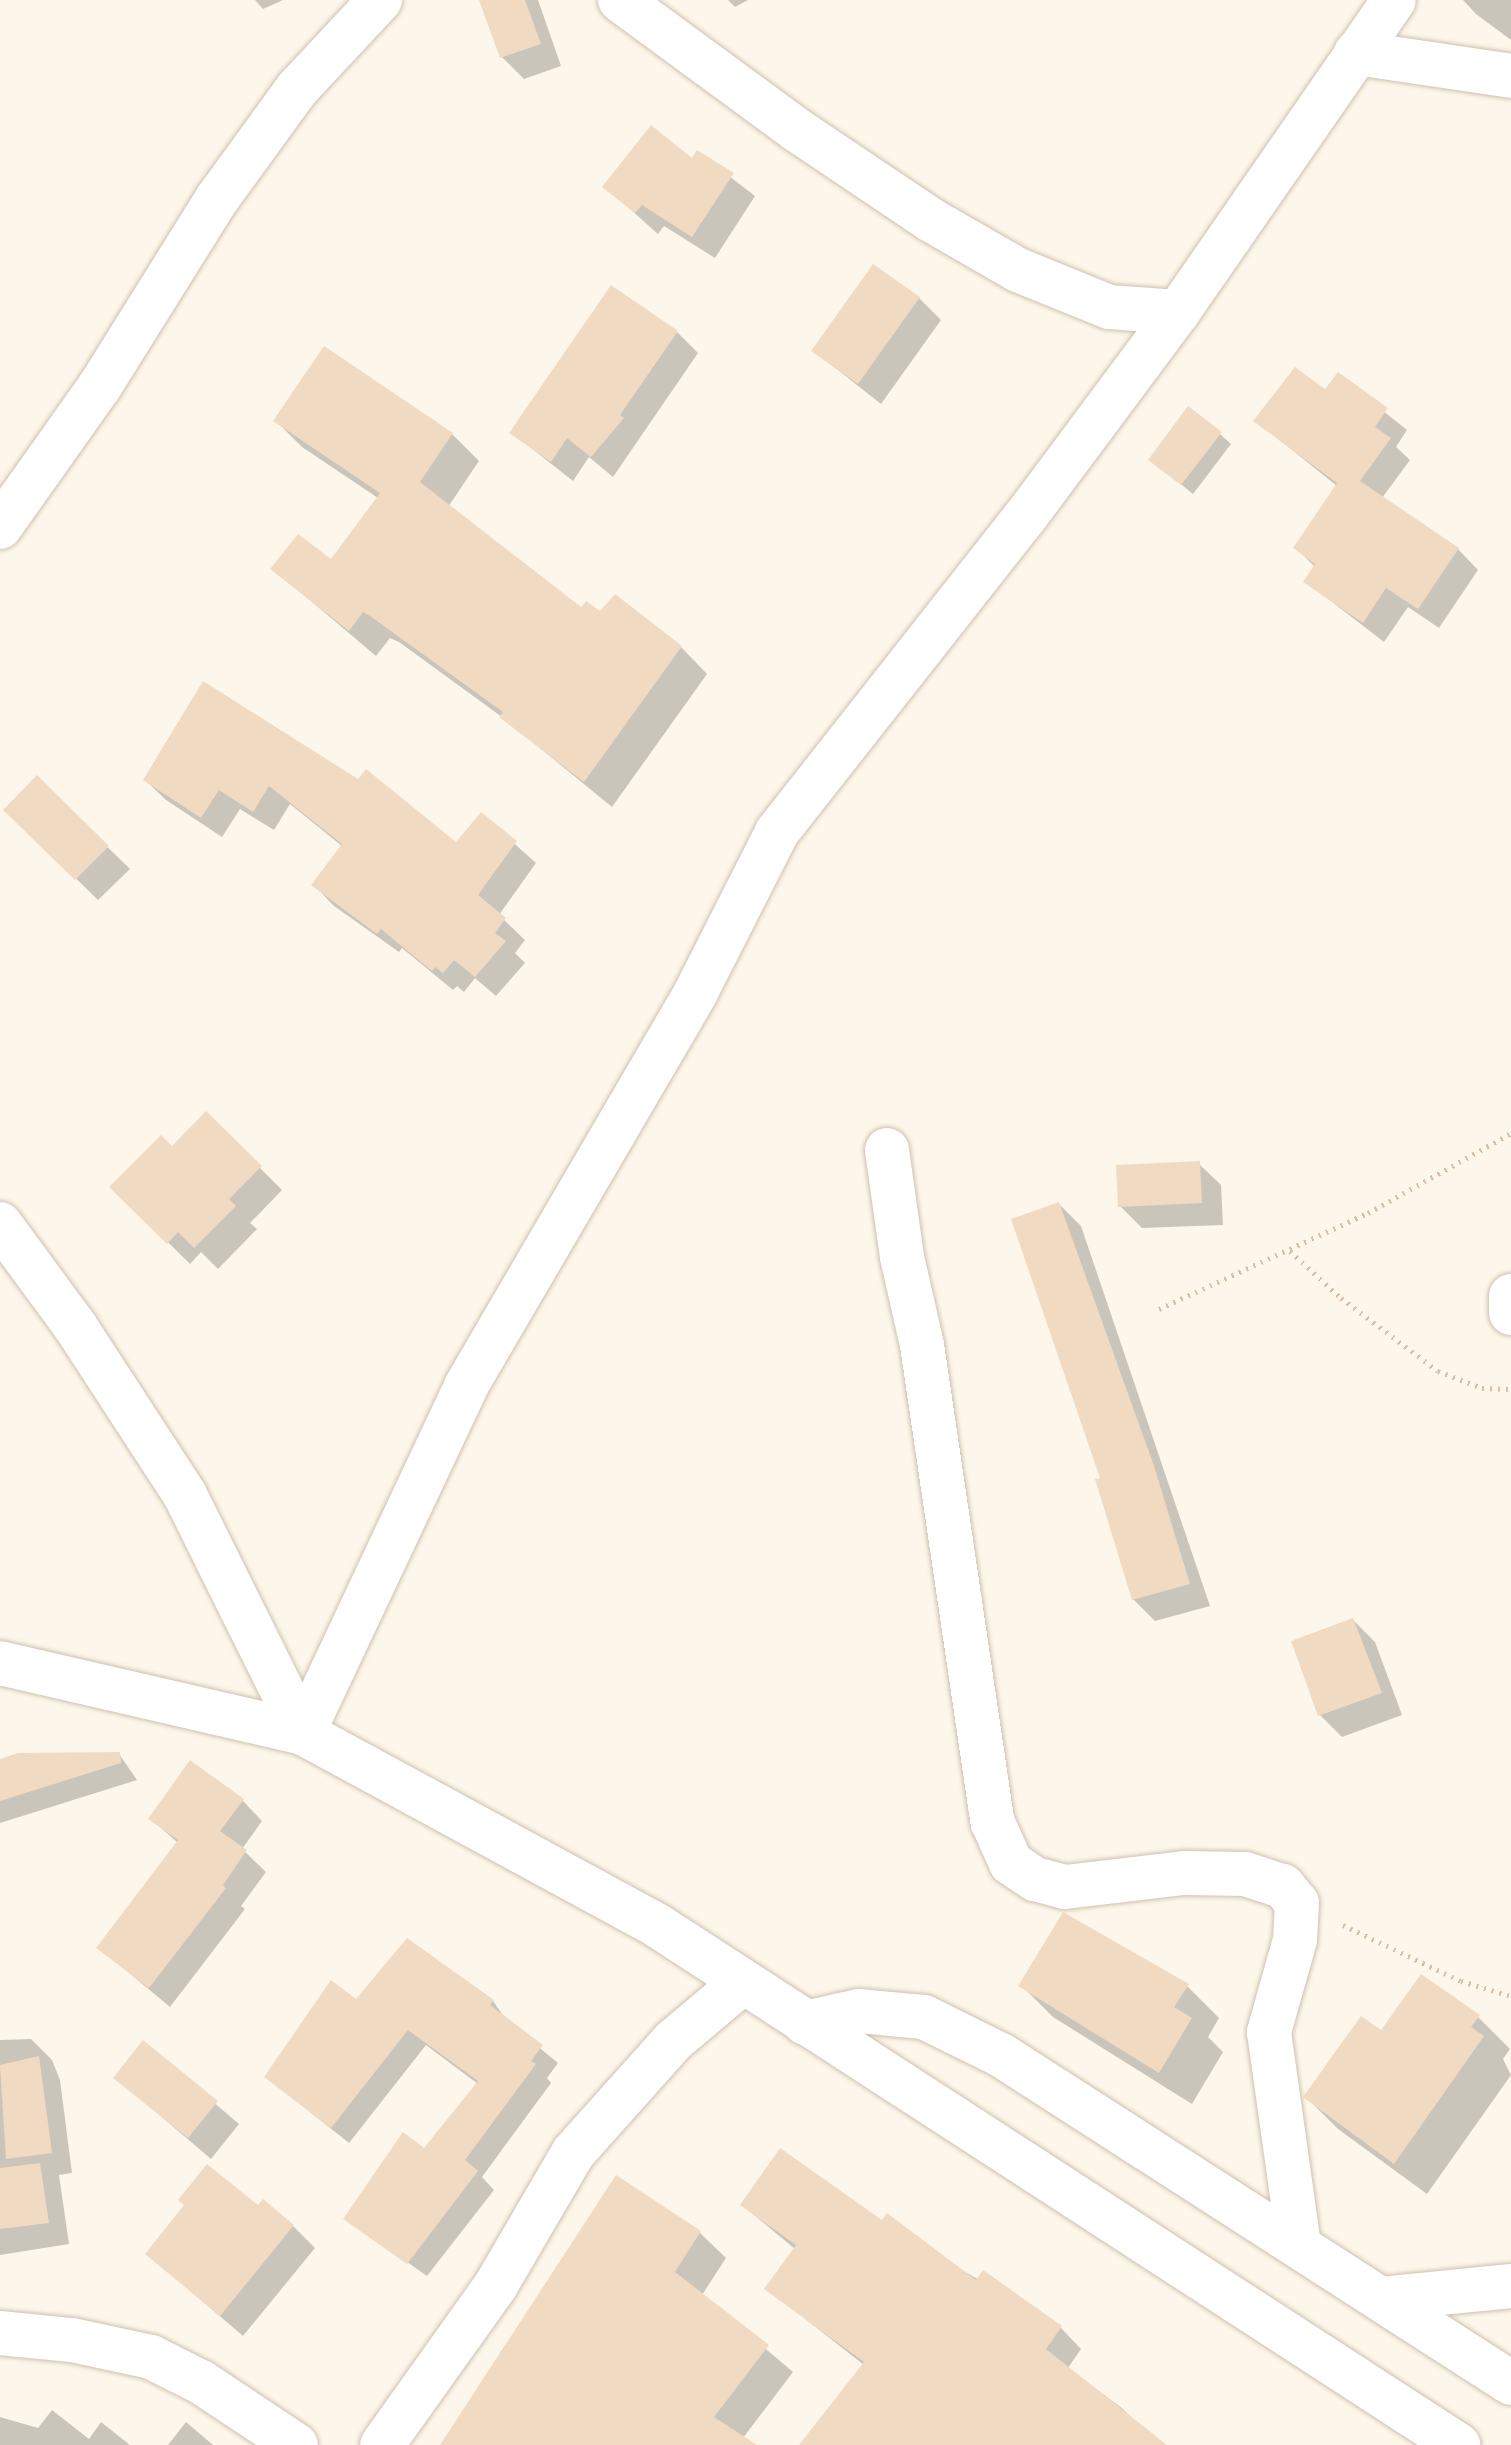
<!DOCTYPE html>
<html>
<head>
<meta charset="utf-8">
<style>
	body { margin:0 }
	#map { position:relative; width:1511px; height:2445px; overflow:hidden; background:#fcf7ea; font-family:"DejaVu Sans",sans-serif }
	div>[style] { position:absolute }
	.shadow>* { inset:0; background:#0003 }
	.building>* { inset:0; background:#f1dac2 }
	.path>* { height:5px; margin-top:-2.5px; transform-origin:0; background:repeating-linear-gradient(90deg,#d7bea5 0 2px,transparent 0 8px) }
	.roads { filter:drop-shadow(0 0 2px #cfc0af) drop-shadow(0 0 2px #cfc0af) }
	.minor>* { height:44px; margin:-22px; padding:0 22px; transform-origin:22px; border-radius:22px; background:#fff }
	span { translate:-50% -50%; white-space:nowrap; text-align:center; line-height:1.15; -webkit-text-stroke:6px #fffbf1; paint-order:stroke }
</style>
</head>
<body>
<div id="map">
	<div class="shadow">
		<div style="clip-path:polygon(255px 0,283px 0,263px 9px)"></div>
		<div style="clip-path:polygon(481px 0,538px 0,561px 66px,524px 79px,502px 57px)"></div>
		<div style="clip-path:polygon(728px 0,748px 0,735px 7px)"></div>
		<div style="clip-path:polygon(1463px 0,1511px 0,1511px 40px,1476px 14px)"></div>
		<div style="clip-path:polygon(698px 152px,755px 196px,715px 258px,664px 226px,658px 234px,605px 187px,692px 161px)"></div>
		<div style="clip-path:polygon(919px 298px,941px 320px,881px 404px,814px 351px)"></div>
		<div style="clip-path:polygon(677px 332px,698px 353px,613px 477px,589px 457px,573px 481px,512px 433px)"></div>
		<div style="clip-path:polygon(1338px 375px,1407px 430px,1396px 447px,1410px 460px,1382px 498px,1458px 549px,1478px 570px,1439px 628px,1408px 607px,1384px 642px,1305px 581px,1315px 567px,1296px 548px,1337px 486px,1256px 421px,1326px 392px)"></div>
		<div style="clip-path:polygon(276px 421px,452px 434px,479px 461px,448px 507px,581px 610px,681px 647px,707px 674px,612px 807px,502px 717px,399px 642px,390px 638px,376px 656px,273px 569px,332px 562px,378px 498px,302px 447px)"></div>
		<div style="clip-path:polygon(1220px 434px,1231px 444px,1193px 494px,1151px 460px)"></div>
		<div style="clip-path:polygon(203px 684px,456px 845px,481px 814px,536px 863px,499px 915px,525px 940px,515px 953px,525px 963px,496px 996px,475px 978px,464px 992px,457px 986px,453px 990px,402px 948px,399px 952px,334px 906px,314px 885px,342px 846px,290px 804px,274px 830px,240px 809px,222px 837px,166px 800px,145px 780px)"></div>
		<div style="clip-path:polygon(37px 778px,130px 869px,98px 900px,6px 810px)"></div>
		<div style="clip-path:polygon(206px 1114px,282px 1190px,250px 1223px,257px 1229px,218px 1269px,201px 1252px,190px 1264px,112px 1187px,172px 1149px)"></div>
		<div style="clip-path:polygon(1199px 1164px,1221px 1185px,1223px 1225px,1142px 1228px,1120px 1206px)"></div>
		<div style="clip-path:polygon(1059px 1204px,1081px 1226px,1210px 1606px,1155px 1621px,1133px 1599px,1103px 1479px)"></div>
		<div style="clip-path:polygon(1353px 1620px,1375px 1642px,1402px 1715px,1342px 1737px,1320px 1715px)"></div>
		<div style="clip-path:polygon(119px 1754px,137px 1780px,0 1823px,0 1761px)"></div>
		<div style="clip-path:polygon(243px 1801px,262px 1821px,242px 1849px,266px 1872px,241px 1906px,245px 1909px,170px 2007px,98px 1947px,178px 1843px,151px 1819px)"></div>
		<div style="clip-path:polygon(1021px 1985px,1187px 1986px,1219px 2018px,1208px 2037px,1223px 2052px,1192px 2104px,1053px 2017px)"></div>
		<div style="clip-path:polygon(493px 2001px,507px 2021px,558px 2063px,547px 2078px,551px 2083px,482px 2177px,494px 2190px,427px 2276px,346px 2219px,424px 2151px,478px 2084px,426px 2045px,349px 2143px,266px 2077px,356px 2002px)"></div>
		<div style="clip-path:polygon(1478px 2017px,1510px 2049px,1503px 2059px,1511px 2075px,1427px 2194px,1338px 2129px,1306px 2097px,1382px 2033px)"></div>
		<div style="clip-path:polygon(31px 2039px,52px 2060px,60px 2080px,72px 2173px,59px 2175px,69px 2244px,0 2255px,0 2040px)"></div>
		<div style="clip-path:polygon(144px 2043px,239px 2124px,211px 2159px,115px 2077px)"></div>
		<div style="clip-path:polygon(617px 2177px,700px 2233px,726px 2258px,702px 2295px,793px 2372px,743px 2438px,753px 2445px,442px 2445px)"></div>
		<div style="clip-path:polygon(742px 2205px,882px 2223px,1061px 2328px,1081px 2349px,1068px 2368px,1123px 2409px,1157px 2445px,842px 2445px,864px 2365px,766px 2288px,795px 2249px)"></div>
		<div style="clip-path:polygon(258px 2208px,293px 2226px,315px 2248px,243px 2336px,147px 2254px)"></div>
		<div style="clip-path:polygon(52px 2410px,89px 2439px,101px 2422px,130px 2445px,0 2445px,0 2417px,38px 2428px)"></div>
		<div style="clip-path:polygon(186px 2422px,213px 2445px,168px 2445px)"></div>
	</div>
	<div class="building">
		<div style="clip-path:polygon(479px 0,525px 0,541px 44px,500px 58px)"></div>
		<div style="clip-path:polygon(651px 125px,692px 158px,697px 150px,734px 173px,692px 237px,642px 205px,635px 213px,602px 187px)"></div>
		<div style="clip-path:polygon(873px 264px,920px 297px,858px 384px,811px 351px)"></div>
		<div style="clip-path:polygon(611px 285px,678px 331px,620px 415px,624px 418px,591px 457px,567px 438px,551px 462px,509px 433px)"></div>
		<div style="clip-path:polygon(324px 346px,453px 433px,420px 482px,581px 607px,586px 601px,600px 611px,615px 594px,682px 646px,584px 782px,499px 717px,503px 712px,370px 616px,363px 612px,349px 631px,270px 569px,298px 534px,331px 559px,380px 493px,273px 421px)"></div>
		<div style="clip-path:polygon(1295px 367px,1325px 389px,1338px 372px,1388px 408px,1375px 427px,1391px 438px,1360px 481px,1459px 548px,1418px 609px,1386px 588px,1363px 623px,1303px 582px,1315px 564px,1293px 548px,1337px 483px,1253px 421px)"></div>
		<div style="clip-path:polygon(1188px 406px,1222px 432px,1181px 485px,1148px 460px)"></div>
		<div style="clip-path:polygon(203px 681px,358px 779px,366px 769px,456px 842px,481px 812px,517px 841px,478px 895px,506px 918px,495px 933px,506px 941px,475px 977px,454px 960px,443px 973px,435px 967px,432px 971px,381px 929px,377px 934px,311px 885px,342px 844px,269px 786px,253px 812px,219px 790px,201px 818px,143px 780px)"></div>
		<div style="clip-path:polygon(37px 775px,109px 846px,75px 880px,3px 810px)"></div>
		<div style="clip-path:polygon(206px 1111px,262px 1166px,229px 1199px,236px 1206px,194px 1248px,178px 1232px,167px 1244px,109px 1187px,161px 1135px,172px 1146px)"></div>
		<div style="clip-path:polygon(1200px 1161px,1202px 1203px,1118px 1207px,1116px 1165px)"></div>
		<div style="clip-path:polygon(1059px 1202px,1153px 1463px,1190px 1584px,1132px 1600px,1095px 1479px,1100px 1478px,1011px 1219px)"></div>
		<div style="clip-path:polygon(1353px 1618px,1382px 1693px,1318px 1716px,1291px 1641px)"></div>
		<div style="clip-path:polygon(120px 1752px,121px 1763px,0 1801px,0 1759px,18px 1753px)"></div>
		<div style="clip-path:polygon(190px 1760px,244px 1799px,220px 1831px,247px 1850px,223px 1885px,226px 1888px,149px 1988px,96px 1948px,178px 1840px,148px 1819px)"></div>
		<div style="clip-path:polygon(1063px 1912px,1189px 1984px,1174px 2007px,1192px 2018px,1159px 2073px,1018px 1986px)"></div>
		<div style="clip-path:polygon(407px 1938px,494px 2000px,490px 2005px,543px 2045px,531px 2061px,536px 2064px,465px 2160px,478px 2171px,407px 2264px,343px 2219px,403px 2132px,424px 2148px,478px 2081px,408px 2030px,331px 2128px,264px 2077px,331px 1980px,356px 1999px)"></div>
		<div style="clip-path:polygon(1421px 1974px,1480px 2015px,1471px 2027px,1484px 2036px,1394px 2164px,1303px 2097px,1361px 2016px,1381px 2030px)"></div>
		<div style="clip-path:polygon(143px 2040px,218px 2101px,188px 2138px,113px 2078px)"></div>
		<div style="clip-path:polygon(39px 2056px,52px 2153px,6px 2159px,0 2065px)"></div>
		<div style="clip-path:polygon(780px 2148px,882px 2220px,887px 2213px,976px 2280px,983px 2270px,1062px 2326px,1046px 2349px,1167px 2445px,799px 2445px,864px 2362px,764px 2289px,796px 2245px,740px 2205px)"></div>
		<div style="clip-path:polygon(40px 2163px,49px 2223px,0 2229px,0 2168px)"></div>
		<div style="clip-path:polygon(207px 2164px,258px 2205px,263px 2199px,294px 2225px,220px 2316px,145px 2254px,184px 2205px,178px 2200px)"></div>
		<div style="clip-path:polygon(616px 2175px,701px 2231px,675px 2272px,769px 2345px,714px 2417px,757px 2445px,440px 2445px)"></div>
	</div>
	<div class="path">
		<div style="left:1290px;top:1251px;width:69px;rotate:42.7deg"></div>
		<div style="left:1341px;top:1298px;width:121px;rotate:37deg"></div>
		<div style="left:1438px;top:1371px;width:47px;rotate:21.1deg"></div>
		<div style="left:1482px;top:1388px;width:29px;rotate:2deg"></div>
		<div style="left:1159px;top:1309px;width:230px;rotate:-24.7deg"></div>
		<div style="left:1368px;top:1213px;width:164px;rotate:-29.2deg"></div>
		<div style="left:1343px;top:1925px;width:131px;rotate:25.4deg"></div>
		<div style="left:1461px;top:1981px;width:52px;rotate:16.7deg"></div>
	</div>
	<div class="roads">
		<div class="minor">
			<div style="left:620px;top:0;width:220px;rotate:36.3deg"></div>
			<div style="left:797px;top:130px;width:161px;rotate:33.9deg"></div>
			<div style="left:931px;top:220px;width:100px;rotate:29.9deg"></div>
			<div style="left:1018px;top:270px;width:98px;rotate:22.1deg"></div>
			<div style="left:1109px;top:307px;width:69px;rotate:4.1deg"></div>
			<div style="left:1356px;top:53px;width:157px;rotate:8.4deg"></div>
			<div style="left:0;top:527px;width:173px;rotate:-54.7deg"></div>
			<div style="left:100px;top:386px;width:221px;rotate:-58deg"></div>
			<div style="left:217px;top:199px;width:136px;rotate:-54deg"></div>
			<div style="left:297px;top:89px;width:122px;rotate:-47deg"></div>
			<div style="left:887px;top:1150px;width:108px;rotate:82deg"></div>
			<div style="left:902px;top:1257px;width:90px;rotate:77.2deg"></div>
			<div style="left:922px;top:1345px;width:483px;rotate:81.6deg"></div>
			<div style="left:993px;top:1823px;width:44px;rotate:65.8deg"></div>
			<div style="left:1011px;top:1863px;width:29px;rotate:34deg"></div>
			<div style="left:1035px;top:1879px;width:31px;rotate:15deg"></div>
			<div style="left:1065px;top:1887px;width:120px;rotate:-6.7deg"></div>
			<div style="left:1184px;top:1873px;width:61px;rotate:0.9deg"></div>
			<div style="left:1245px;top:1874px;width:40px;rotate:18deg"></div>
			<div style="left:1283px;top:1886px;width:22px;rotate:51deg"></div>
			<div style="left:1297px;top:1903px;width:37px;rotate:93deg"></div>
			<div style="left:1295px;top:1940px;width:96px;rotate:105.8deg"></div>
			<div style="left:1269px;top:2032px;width:215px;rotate:82deg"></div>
			<div style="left:0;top:1224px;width:127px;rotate:53.7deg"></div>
			<div style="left:75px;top:1326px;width:202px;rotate:56.9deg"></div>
			<div style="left:185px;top:1495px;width:266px;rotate:63.6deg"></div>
			<div style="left:1511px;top:1296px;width:17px;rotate:90deg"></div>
			<div style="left:0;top:1663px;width:311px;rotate:13deg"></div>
			<div style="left:303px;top:1733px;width:404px;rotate:28.5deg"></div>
			<div style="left:658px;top:1926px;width:954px;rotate:32.97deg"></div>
			<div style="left:303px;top:1733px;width:383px;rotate:-64.8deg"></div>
			<div style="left:466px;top:1386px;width:456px;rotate:-59.7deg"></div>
			<div style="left:696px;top:992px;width:179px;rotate:-63.1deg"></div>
			<div style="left:777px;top:832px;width:402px;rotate:-51.8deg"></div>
			<div style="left:1026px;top:516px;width:254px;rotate:-53.3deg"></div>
			<div style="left:1178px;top:312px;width:379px;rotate:-55.3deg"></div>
			<div style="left:805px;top:2023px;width:55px;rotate:-12.5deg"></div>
			<div style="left:859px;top:2011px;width:65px;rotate:5.3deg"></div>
			<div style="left:924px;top:2017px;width:86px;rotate:26.3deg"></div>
			<div style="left:1001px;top:2055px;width:606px;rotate:32.75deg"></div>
			<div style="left:1381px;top:2299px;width:131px;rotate:-5.7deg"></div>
			<div style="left:0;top:2333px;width:72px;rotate:5.6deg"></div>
			<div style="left:72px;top:2340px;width:81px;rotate:12.1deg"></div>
			<div style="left:151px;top:2357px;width:56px;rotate:26.6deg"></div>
			<div style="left:201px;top:2382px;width:114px;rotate:33.6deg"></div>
			<div style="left:382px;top:2445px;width:196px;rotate:-54.5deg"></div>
			<div style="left:496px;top:2285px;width:153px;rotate:-59.7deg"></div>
			<div style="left:573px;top:2153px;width:150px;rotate:-48.2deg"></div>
			<div style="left:673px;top:2041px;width:92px;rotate:-40.1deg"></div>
		</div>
	</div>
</div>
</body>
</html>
